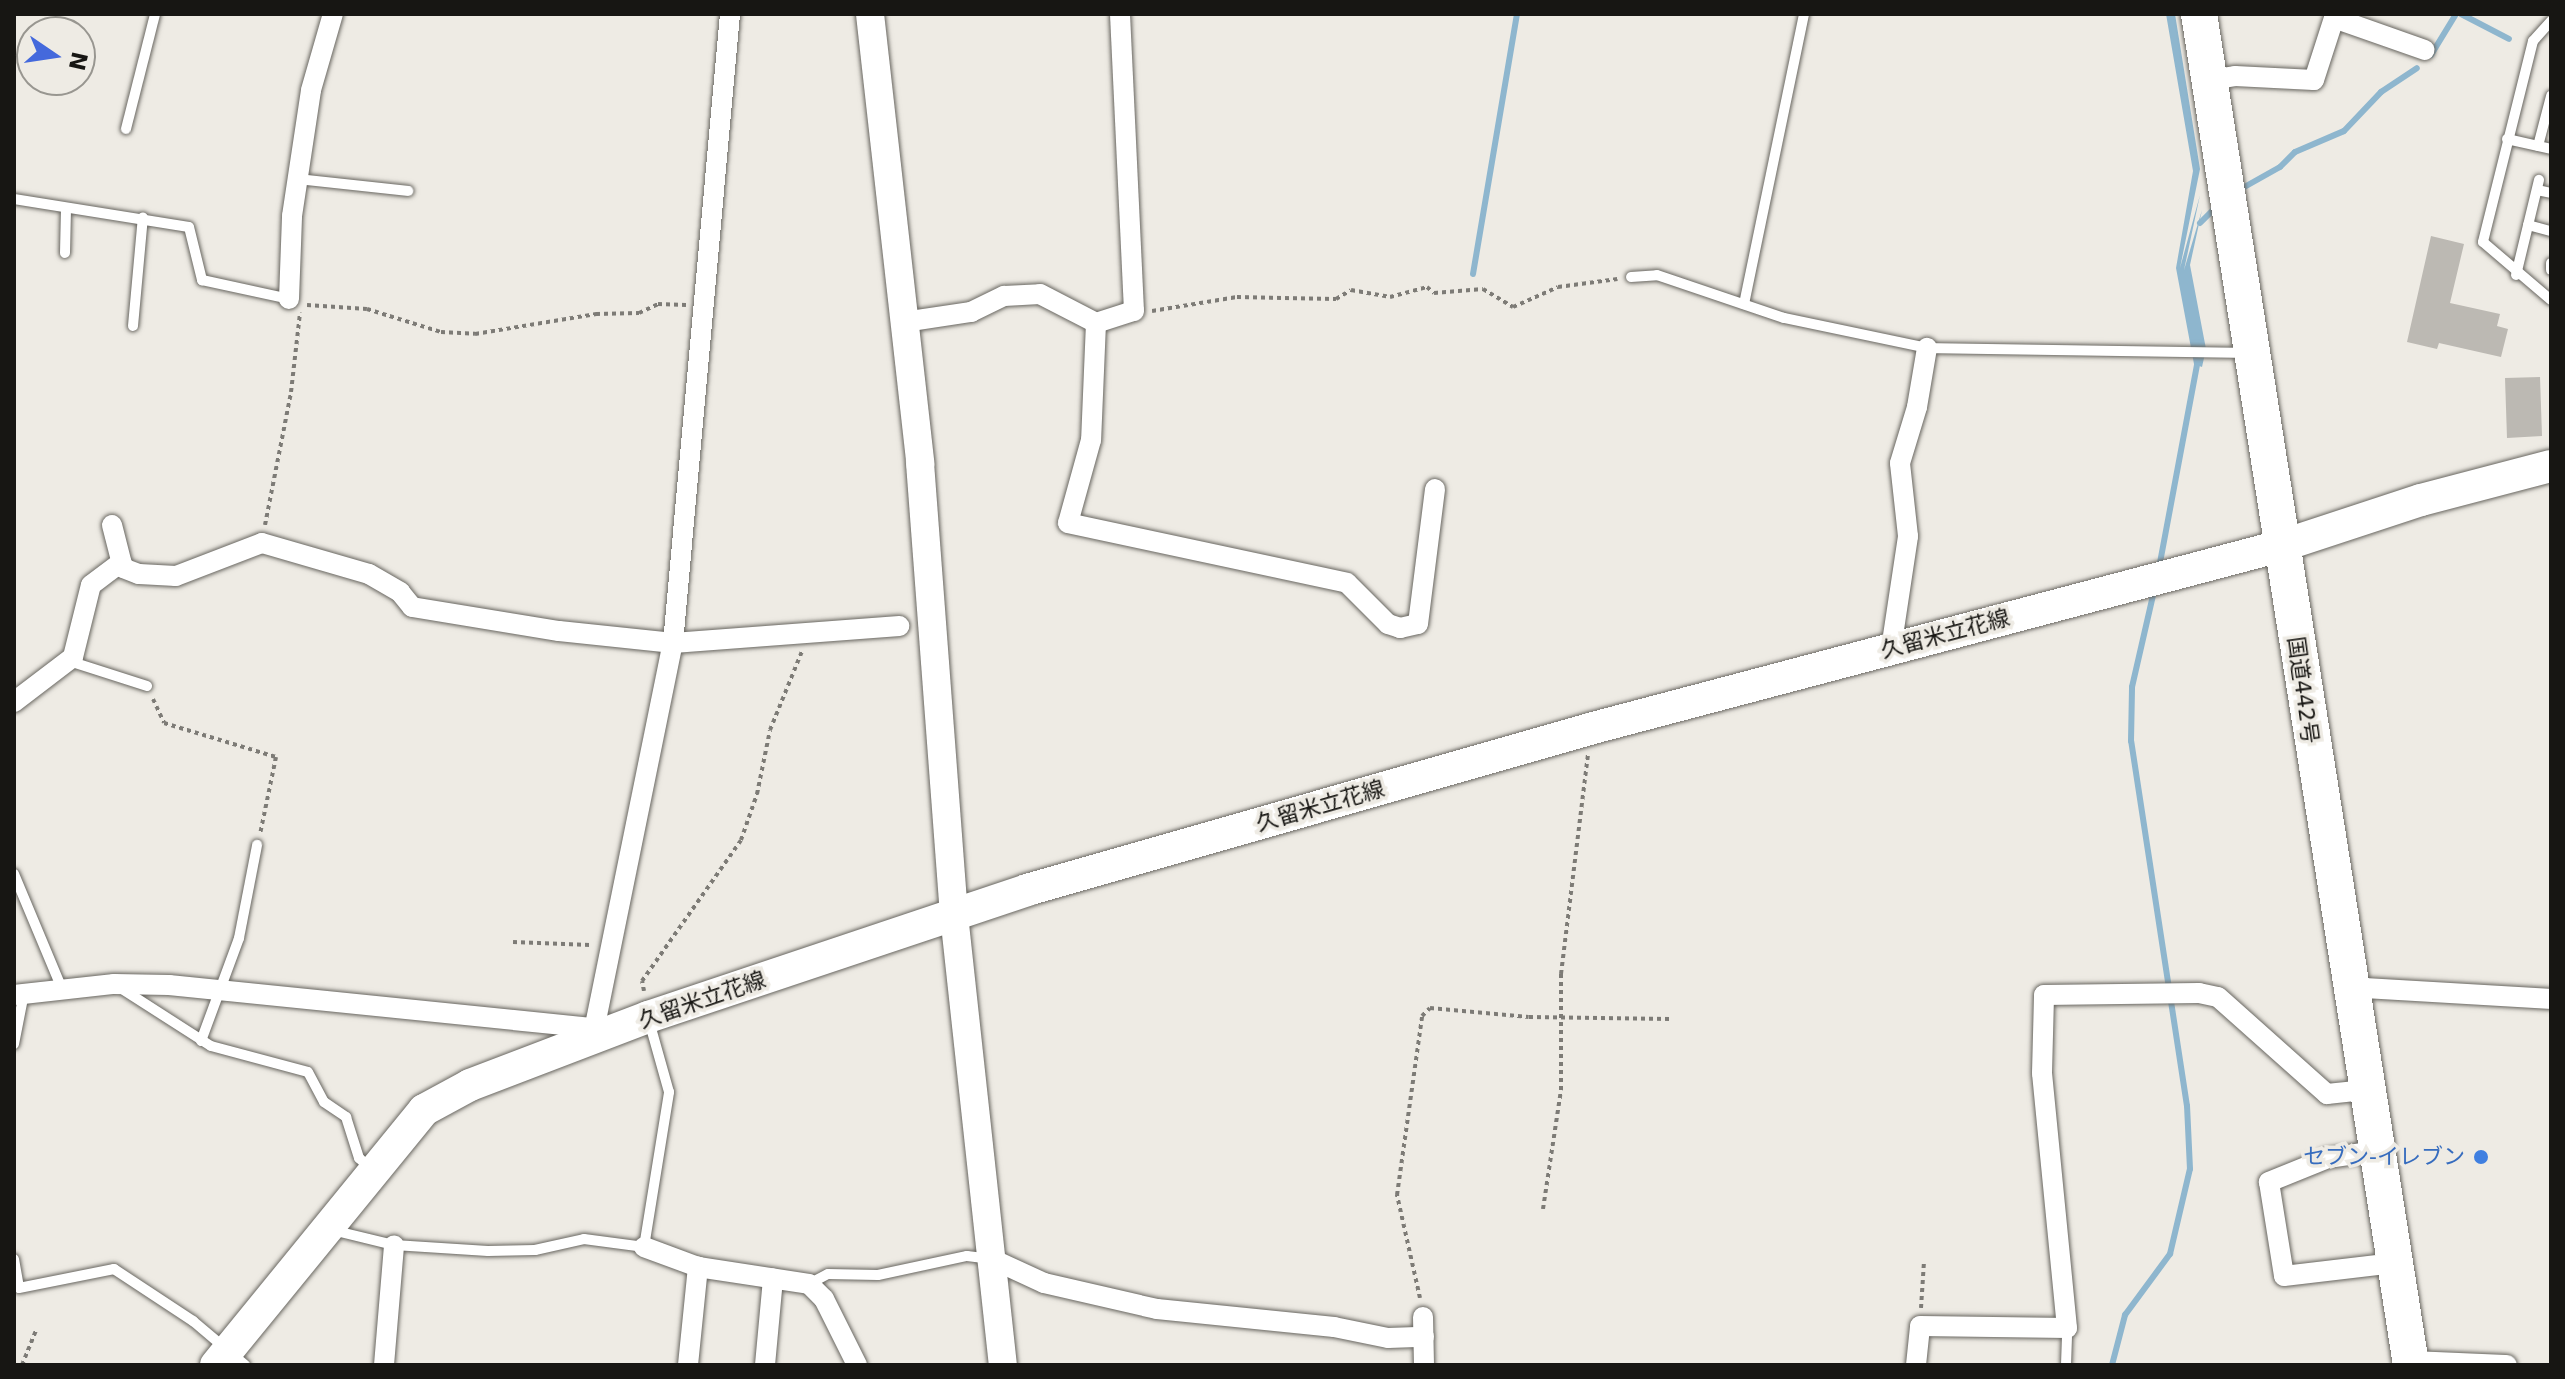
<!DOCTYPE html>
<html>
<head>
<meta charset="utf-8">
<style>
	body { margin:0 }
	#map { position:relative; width:2565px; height:1379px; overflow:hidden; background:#eeebe4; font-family:"DejaVu Sans","Noto Sans JP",sans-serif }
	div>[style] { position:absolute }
	.water>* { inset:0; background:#8eb6ce }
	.stream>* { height:6px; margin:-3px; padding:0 3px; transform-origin:3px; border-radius:3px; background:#8eb6ce }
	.building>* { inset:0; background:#bcb9b3 }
	.path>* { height:4px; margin-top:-2px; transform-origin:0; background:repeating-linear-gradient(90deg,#7d7b76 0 4px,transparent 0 8px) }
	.roads { filter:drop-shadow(0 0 2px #686660) drop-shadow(0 0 2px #686660) }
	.lane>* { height:10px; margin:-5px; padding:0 5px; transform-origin:5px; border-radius:5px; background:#fff }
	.street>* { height:20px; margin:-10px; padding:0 10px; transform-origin:10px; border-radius:10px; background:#fff }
	.secondary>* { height:28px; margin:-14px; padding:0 14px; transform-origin:14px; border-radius:14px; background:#fff }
	.primary>* { height:32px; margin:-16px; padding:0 16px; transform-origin:16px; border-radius:16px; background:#fff }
	.highway>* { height:36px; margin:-18px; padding:0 18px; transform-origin:18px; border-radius:18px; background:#fff }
	.dots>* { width:22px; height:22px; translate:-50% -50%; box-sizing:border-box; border:4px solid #eeebe4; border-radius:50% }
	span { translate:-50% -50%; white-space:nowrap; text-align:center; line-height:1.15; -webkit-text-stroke:7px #eeebe4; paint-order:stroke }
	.street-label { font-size:22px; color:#171613 }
	.shop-label { font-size:22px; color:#366cbe }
	.right { translate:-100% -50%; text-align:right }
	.frame { position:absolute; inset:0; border:16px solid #171613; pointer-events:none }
	.north { position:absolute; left:16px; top:16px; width:80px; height:80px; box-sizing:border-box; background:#eeebe4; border:2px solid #989690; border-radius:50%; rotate:103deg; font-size:22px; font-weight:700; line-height:32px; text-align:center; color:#171613 }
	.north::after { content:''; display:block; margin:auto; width:28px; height:36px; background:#4469dc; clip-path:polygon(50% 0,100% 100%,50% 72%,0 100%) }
</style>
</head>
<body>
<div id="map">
	<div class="water">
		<div style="clip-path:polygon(2166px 14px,2175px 14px,2200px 169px,2180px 268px,2200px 195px,2184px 270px,2202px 210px,2190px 265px,2206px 349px,2202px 367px,2194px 364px,2176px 268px,2193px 171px)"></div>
	</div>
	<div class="stream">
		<div style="left:2461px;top:14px;width:54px;rotate:27.5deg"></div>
		<div style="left:2431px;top:55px;width:48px;rotate:-58.6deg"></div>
		<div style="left:2239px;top:190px;width:47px;rotate:-29.3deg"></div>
		<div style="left:2280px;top:167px;width:21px;rotate:-45deg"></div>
		<div style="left:2295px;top:152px;width:53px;rotate:-23.2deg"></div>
		<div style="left:2344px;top:131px;width:54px;rotate:-46.5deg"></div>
		<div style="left:2381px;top:92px;width:43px;rotate:-33.7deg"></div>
		<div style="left:2200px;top:223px;width:24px;rotate:-45deg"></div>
		<div style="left:1473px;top:274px;width:264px;rotate:-80.4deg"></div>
		<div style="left:2159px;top:568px;width:213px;rotate:-79.4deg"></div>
		<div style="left:2112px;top:1365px;width:52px;rotate:-75.4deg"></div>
		<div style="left:2125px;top:1315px;width:76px;rotate:-53.6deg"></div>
		<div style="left:2170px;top:1254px;width:87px;rotate:-76.8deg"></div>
		<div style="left:2190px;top:1169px;width:63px;rotate:-92.7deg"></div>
		<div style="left:2187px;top:1106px;width:369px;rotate:-98.7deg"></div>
		<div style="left:2131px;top:741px;width:54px;rotate:-88.9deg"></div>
		<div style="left:2132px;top:687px;width:98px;rotate:-77.1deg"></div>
	</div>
	<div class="building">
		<div style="clip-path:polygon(2431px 236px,2464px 244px,2450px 303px,2500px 314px,2497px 326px,2508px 329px,2501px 357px,2439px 343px,2437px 349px,2407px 342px)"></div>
		<div style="clip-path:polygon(2540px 377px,2542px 436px,2507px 438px,2505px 378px)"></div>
	</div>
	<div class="path">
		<div style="left:307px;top:305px;width:60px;rotate:3.8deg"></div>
		<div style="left:367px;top:309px;width:77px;rotate:17.3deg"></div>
		<div style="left:441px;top:332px;width:34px;rotate:3deg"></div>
		<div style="left:475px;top:334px;width:123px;rotate:-9.4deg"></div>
		<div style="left:596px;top:314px;width:43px;rotate:-1.3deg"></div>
		<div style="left:639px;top:313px;width:21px;rotate:-25deg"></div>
		<div style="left:658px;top:304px;width:28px;rotate:2deg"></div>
		<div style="left:1152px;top:311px;width:86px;rotate:-9.4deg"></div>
		<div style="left:1237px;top:297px;width:99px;rotate:1.2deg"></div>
		<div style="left:1336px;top:299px;width:17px;rotate:-31deg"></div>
		<div style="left:1351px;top:290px;width:40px;rotate:10deg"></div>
		<div style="left:1390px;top:297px;width:38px;rotate:-15deg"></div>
		<div style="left:1427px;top:287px;width:9px;rotate:41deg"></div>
		<div style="left:1434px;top:293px;width:49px;rotate:-4.7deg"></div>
		<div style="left:1483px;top:289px;width:35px;rotate:31deg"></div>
		<div style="left:1513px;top:307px;width:49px;rotate:-24deg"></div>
		<div style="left:1558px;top:287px;width:60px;rotate:-7.7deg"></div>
		<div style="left:265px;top:525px;width:136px;rotate:-78.9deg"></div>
		<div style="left:291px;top:392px;width:80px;rotate:-83.5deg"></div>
		<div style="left:153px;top:699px;width:26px;rotate:65deg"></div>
		<div style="left:164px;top:723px;width:117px;rotate:16.9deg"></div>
		<div style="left:276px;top:757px;width:79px;rotate:101.7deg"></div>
		<div style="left:513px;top:942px;width:77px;rotate:2.2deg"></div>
		<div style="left:644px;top:991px;width:10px;rotate:-101deg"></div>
		<div style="left:642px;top:981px;width:172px;rotate:-54.9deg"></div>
		<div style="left:741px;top:840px;width:49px;rotate:-70.8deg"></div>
		<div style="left:757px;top:794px;width:65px;rotate:-78.5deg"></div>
		<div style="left:770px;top:730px;width:85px;rotate:-67.9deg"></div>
		<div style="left:1543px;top:1209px;width:120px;rotate:-81.4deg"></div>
		<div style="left:1561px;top:1090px;width:116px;rotate:-90deg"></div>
		<div style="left:1561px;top:974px;width:222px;rotate:-83deg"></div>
		<div style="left:1420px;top:1298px;width:106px;rotate:-102.6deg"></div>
		<div style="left:1397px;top:1195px;width:181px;rotate:-82deg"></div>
		<div style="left:1422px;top:1016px;width:11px;rotate:-45deg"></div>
		<div style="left:1430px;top:1008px;width:99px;rotate:5.2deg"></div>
		<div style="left:1529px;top:1017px;width:141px;rotate:0.8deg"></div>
		<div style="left:1921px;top:1308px;width:46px;rotate:-86.3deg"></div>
		<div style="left:22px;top:1365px;width:38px;rotate:-68deg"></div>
	</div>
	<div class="roads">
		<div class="lane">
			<div style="left:2551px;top:21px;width:27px;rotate:132deg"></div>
			<div style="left:2533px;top:41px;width:207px;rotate:104deg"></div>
			<div style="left:2483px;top:242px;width:89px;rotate:40.5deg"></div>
			<div style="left:126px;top:129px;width:119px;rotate:-75.8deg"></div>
			<div style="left:2507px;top:139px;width:45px;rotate:12.8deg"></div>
			<div style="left:2538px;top:146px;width:52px;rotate:-75.4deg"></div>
			<div style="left:298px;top:179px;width:111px;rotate:6.2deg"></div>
			<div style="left:2537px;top:190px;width:14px;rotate:12deg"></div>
			<div style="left:14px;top:199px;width:177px;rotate:9.1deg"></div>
			<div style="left:189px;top:227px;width:55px;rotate:76.2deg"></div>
			<div style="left:202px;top:280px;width:89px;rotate:12.3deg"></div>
			<div style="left:2528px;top:225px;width:24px;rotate:15deg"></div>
			<div style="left:65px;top:253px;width:44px;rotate:-88.7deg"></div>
			<div style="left:2551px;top:263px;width:7px;rotate:90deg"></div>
			<div style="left:2516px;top:275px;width:98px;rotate:-76.4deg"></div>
			<div style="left:1631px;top:277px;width:26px;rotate:-4deg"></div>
			<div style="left:1657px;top:275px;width:134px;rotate:18.7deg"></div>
			<div style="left:1784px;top:318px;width:146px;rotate:11.8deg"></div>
			<div style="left:1927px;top:348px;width:319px;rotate:0.9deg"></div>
			<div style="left:1744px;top:304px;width:296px;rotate:-78.3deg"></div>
			<div style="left:133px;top:326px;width:109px;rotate:-84.8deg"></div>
			<div style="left:69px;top:661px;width:82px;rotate:17.8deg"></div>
			<div style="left:14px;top:874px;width:125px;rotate:67.3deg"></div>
			<div style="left:119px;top:987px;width:109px;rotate:32.7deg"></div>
			<div style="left:211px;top:1046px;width:100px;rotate:15deg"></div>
			<div style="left:308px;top:1072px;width:34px;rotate:62deg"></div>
			<div style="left:324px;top:1102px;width:27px;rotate:34deg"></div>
			<div style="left:346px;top:1117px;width:43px;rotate:72.4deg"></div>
			<div style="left:359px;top:1158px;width:15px;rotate:42deg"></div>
			<div style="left:201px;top:1041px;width:110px;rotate:-69.7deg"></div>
			<div style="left:239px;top:938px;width:95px;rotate:-79deg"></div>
			<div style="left:14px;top:1044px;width:52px;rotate:-78.9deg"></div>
			<div style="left:332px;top:1230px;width:64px;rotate:13.6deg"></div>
			<div style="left:394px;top:1245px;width:94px;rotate:3.7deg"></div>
			<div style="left:488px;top:1251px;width:47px;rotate:-1.2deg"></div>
			<div style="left:535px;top:1250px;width:50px;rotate:-12.7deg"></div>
			<div style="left:584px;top:1239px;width:61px;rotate:7.6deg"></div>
			<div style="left:644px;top:1247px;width:157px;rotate:-80.8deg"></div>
			<div style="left:669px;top:1092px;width:74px;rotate:-105.7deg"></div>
			<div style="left:14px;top:1259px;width:29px;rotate:80deg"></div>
			<div style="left:19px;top:1288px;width:97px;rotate:-11.3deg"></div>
			<div style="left:114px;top:1269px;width:95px;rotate:33.4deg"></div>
			<div style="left:193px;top:1321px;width:68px;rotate:40.2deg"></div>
			<div style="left:809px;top:1284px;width:21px;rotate:-28deg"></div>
			<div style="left:828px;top:1274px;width:50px;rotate:1.1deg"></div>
			<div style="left:878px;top:1275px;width:91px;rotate:-12.1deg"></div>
			<div style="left:967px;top:1256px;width:23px;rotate:7deg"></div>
			<div style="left:2066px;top:1365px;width:37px;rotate:-88deg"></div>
		</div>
		<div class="street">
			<div style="left:2210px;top:80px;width:25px;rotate:-9deg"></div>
			<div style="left:2235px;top:76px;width:79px;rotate:2.9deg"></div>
			<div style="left:2314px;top:80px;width:65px;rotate:-72.1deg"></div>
			<div style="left:2334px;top:18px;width:96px;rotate:19.4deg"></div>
			<div style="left:289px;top:299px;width:83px;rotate:-87.9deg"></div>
			<div style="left:292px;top:216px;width:127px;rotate:-81.4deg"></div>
			<div style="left:311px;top:90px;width:79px;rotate:-73.9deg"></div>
			<div style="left:904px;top:322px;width:68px;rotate:-8.5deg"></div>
			<div style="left:971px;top:312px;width:37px;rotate:-26deg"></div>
			<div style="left:1004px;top:296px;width:36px;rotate:-3deg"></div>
			<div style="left:1040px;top:294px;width:63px;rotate:27.4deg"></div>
			<div style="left:1096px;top:323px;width:117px;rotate:92.4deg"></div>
			<div style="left:1091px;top:440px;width:86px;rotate:105.5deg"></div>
			<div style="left:1068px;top:523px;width:285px;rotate:12.1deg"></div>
			<div style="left:1347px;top:583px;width:58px;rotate:45deg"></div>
			<div style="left:1388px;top:624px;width:13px;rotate:18deg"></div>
			<div style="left:1400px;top:628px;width:18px;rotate:-13deg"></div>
			<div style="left:1418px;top:624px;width:136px;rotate:-82.8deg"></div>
			<div style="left:1096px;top:323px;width:40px;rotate:-18deg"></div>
			<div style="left:1134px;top:311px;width:297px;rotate:-92.7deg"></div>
			<div style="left:112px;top:525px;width:44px;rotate:75.7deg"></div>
			<div style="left:123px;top:568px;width:17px;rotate:21deg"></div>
			<div style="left:139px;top:574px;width:37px;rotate:3deg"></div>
			<div style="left:176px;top:576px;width:92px;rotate:-21deg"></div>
			<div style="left:262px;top:543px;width:111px;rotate:16.2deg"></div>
			<div style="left:369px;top:574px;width:36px;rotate:30deg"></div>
			<div style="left:400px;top:592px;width:19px;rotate:51deg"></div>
			<div style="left:412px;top:607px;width:149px;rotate:9.3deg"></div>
			<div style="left:559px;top:631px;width:115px;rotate:6deg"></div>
			<div style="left:673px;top:643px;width:227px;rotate:-4.3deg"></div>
			<div style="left:1891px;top:649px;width:114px;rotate:-81.4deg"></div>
			<div style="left:1908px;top:536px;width:73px;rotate:-96.3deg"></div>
			<div style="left:1900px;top:463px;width:59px;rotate:-73.1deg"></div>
			<div style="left:1917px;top:407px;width:60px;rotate:-80.4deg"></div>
			<div style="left:14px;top:702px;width:74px;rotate:-37.3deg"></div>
			<div style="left:73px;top:657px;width:74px;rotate:-76deg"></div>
			<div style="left:91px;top:585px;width:38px;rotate:-37deg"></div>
			<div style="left:2349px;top:987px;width:202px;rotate:3.4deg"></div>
			<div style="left:14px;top:995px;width:101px;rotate:-6.3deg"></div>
			<div style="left:114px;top:984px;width:55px;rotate:1deg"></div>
			<div style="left:169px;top:985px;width:427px;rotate:5.8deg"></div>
			<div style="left:592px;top:1040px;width:405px;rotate:-78.5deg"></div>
			<div style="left:673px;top:643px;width:632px;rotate:-84.82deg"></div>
			<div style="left:2376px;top:1151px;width:49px;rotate:171.7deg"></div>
			<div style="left:2328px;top:1158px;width:64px;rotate:157.9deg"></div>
			<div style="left:2269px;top:1182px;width:95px;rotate:80.9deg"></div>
			<div style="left:2284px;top:1276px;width:111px;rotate:-6.7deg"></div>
			<div style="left:644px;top:1247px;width:58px;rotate:20.3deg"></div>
			<div style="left:698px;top:1267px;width:112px;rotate:8.7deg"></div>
			<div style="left:809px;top:1284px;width:21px;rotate:45deg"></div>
			<div style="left:824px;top:1299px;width:74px;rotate:63.4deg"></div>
			<div style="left:992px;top:1259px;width:57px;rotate:24.8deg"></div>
			<div style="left:1044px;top:1283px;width:116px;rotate:13deg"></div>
			<div style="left:1157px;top:1309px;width:178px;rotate:5.8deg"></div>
			<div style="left:1334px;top:1327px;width:55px;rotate:11.5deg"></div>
			<div style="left:1388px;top:1338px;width:36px;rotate:-2deg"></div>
			<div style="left:1423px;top:1317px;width:48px;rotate:88.8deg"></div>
			<div style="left:2410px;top:1361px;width:97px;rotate:2.4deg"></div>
			<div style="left:384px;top:1365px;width:120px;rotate:-85.2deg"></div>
			<div style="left:688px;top:1365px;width:99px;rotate:-84.2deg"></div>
			<div style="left:765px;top:1365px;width:87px;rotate:-84.7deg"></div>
			<div style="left:1916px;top:1365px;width:39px;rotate:-84deg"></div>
			<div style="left:1920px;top:1326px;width:147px;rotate:0.8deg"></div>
			<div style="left:2067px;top:1328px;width:256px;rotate:-95.6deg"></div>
			<div style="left:2042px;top:1073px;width:78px;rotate:-88.5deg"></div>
			<div style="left:2044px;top:995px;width:155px;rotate:-0.7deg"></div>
			<div style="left:2199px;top:993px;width:19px;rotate:12deg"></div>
			<div style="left:2218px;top:997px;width:146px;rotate:41.7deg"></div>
			<div style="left:2327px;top:1094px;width:39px;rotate:-6deg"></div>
		</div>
		<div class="secondary">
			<div style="left:870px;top:14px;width:452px;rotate:83.6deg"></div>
			<div style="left:920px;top:463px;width:453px;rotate:85.7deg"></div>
			<div style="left:954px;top:915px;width:453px;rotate:83.8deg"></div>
		</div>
		<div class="primary">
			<div style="left:216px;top:1365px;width:329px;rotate:-50.8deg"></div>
			<div style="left:424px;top:1110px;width:52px;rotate:-28.5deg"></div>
			<div style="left:470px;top:1085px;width:191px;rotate:-20.9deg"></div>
			<div style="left:648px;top:1017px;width:400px;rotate:-18.5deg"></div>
			<div style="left:1027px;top:890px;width:589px;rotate:-15.97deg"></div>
			<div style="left:1593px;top:728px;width:715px;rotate:-14.83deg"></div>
			<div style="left:2284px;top:545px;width:144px;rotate:-18.2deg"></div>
			<div style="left:2421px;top:500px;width:134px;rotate:-14.7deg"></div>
		</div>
		<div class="highway">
			<div style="left:2199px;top:14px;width:1368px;rotate:81.08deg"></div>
		</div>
	</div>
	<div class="dots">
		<div style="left:2481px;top:1157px;background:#3f7fe0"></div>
	</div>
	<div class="street-label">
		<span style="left:1945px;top:634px;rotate:-15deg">久留米立花線</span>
		<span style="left:2303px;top:690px;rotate:82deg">国道442号</span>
		<span style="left:1320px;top:806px;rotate:-16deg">久留米立花線</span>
		<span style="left:702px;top:1000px;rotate:-19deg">久留米立花線</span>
	</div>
	<div class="shop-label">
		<span class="right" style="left:2465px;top:1157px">セブン-イレブン</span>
	</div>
	<div class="frame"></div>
	<div class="north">N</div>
</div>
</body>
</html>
